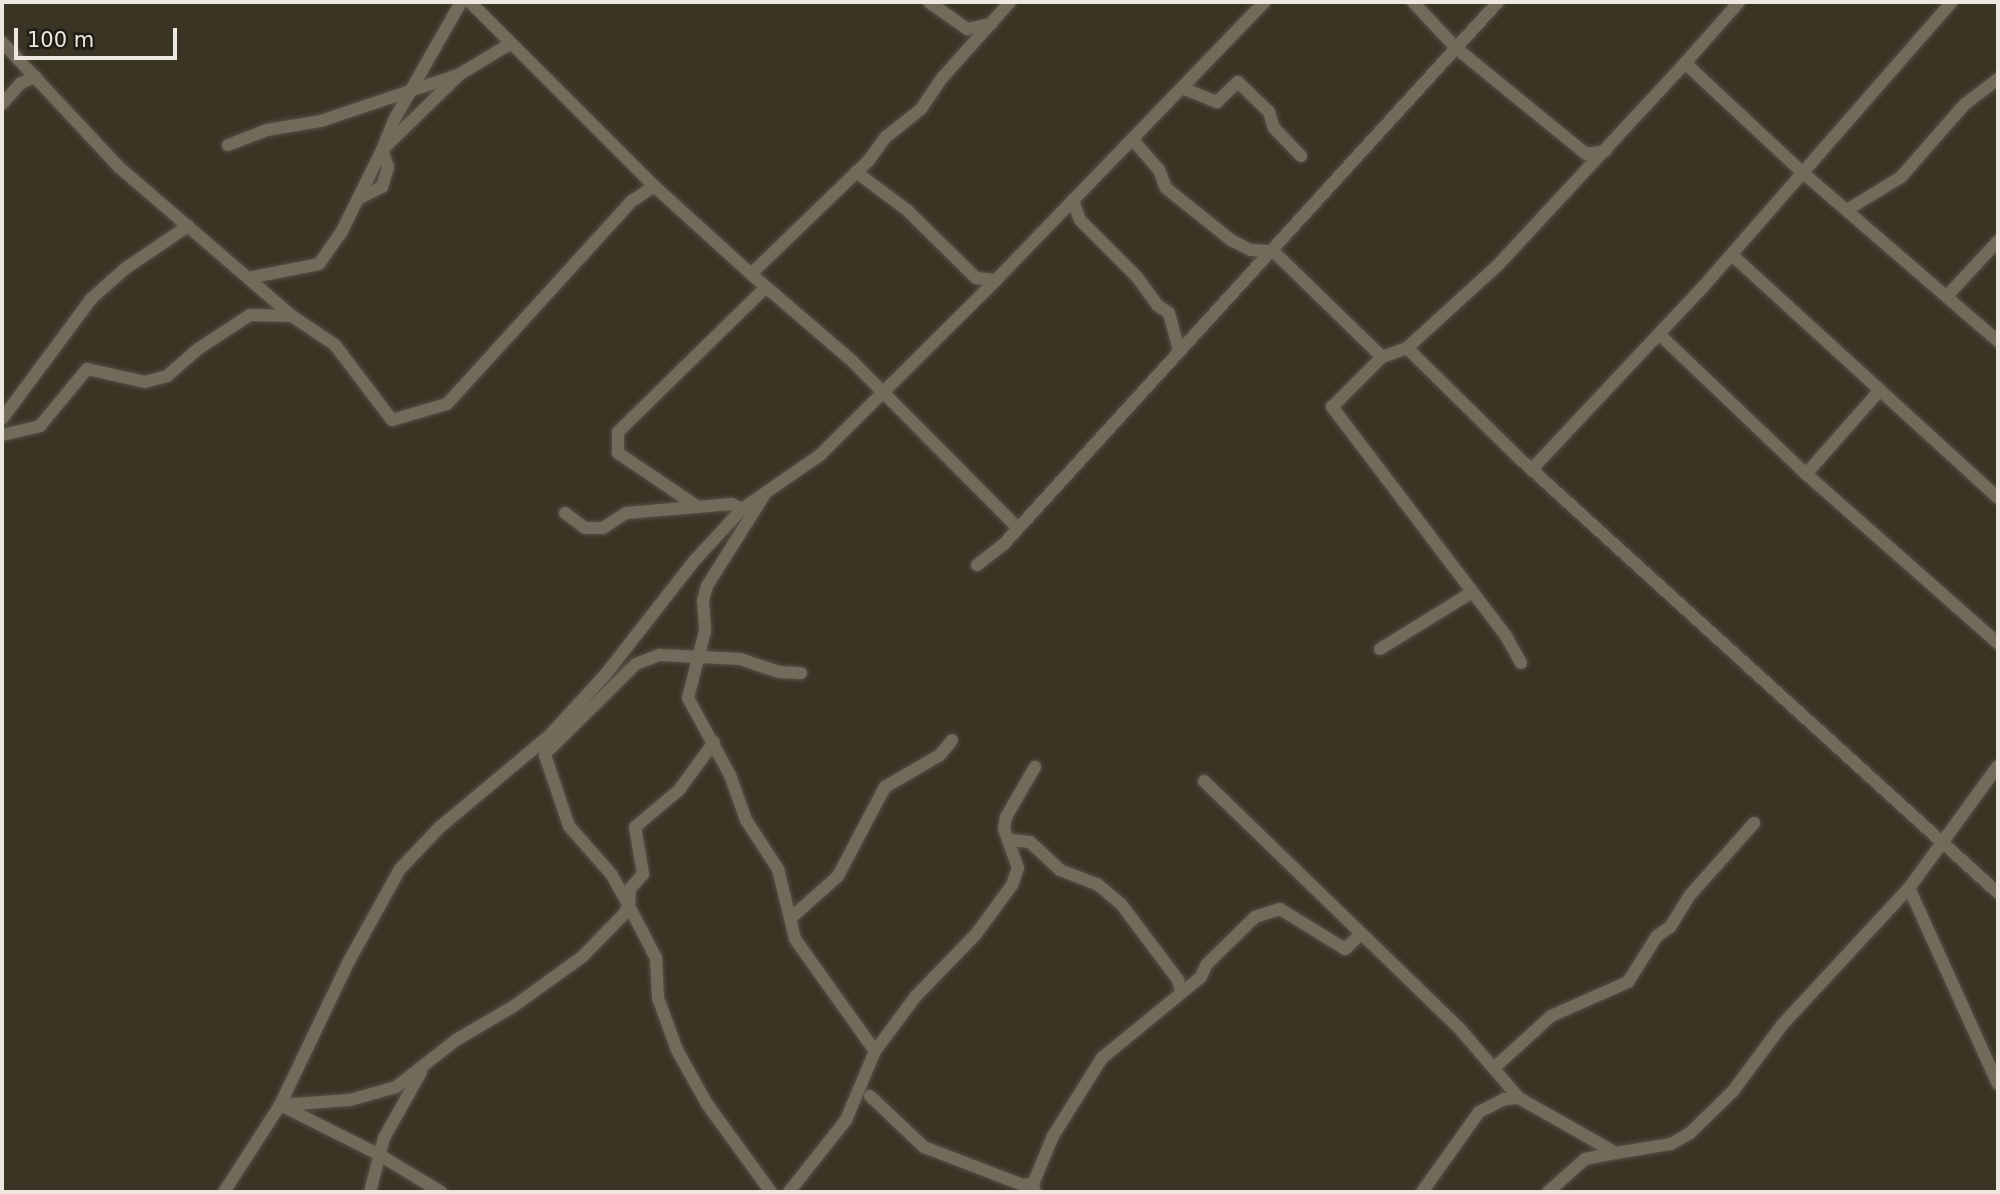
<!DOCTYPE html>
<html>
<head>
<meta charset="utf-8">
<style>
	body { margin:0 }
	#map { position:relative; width:2000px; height:1194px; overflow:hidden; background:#3a3425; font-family:"DejaVu Sans",sans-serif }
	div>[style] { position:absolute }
	.roads { filter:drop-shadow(0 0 2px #565044) drop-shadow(0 0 2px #565044) }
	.minor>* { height:12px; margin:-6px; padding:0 6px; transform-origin:6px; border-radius:6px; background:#726b5b }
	span { translate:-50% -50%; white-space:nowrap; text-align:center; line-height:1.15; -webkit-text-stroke:7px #1e1c15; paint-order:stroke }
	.frame { position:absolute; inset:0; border:4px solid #ece8df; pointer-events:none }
	.scale { position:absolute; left:14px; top:28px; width:163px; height:32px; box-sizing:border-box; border:4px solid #ece8df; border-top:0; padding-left:9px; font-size:21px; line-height:24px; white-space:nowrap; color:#ece8df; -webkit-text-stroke:5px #1e1c15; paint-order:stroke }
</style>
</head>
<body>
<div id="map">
	<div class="roads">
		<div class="minor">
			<div style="left:470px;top:2px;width:260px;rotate:45deg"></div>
			<div style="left:929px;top:2px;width:47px;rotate:35.4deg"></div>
			<div style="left:967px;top:29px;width:25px;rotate:-12deg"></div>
			<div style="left:1413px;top:2px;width:63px;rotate:46.9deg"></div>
			<div style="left:1456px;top:48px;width:168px;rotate:39.2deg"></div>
			<div style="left:1586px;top:154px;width:20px;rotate:-9deg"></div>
			<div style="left:1739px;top:2px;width:81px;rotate:131.5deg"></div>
			<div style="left:1685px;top:63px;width:160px;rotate:43deg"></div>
			<div style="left:1802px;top:172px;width:259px;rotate:40.8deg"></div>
			<div style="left:2px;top:42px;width:173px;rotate:46.9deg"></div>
			<div style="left:120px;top:168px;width:227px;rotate:40.7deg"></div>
			<div style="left:1182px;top:88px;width:38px;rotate:22deg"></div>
			<div style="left:1217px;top:102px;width:29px;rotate:-44deg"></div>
			<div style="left:1238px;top:82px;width:43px;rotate:44.1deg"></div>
			<div style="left:1269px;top:112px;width:17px;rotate:73deg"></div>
			<div style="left:1274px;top:128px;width:39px;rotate:46deg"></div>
			<div style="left:2px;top:104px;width:28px;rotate:-48deg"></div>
			<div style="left:21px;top:83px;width:16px;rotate:-22deg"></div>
			<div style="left:1133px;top:140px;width:40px;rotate:49deg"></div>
			<div style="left:1159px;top:170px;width:19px;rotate:69deg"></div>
			<div style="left:1166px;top:188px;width:83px;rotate:38.7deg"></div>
			<div style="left:1231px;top:240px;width:22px;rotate:27deg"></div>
			<div style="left:1251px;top:250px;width:22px;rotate:3deg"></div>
			<div style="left:1273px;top:251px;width:152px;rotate:44.2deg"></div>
			<div style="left:228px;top:145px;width:42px;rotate:-21deg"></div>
			<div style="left:267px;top:130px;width:55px;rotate:-9.5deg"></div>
			<div style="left:321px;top:121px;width:145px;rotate:-18.6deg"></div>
			<div style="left:856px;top:172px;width:64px;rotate:36.7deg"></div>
			<div style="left:907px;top:210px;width:97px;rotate:44.6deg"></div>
			<div style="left:976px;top:278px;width:20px;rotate:6deg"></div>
			<div style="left:358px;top:199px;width:27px;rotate:-27deg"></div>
			<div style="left:382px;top:187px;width:21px;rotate:-73deg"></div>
			<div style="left:388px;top:167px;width:18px;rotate:-109deg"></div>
			<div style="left:382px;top:150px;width:32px;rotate:-68deg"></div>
			<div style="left:394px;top:120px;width:136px;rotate:-60.4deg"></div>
			<div style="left:1073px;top:200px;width:21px;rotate:71deg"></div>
			<div style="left:1080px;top:220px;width:81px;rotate:45deg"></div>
			<div style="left:1137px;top:277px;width:34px;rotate:54deg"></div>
			<div style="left:1157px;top:305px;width:14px;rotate:34deg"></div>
			<div style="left:1169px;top:313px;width:39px;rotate:75deg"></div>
			<div style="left:1847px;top:210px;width:63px;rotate:-31.4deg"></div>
			<div style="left:1901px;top:177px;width:97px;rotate:-48.8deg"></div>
			<div style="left:1965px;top:104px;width:41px;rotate:-37.1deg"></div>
			<div style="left:1732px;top:255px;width:360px;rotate:42.4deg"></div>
			<div style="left:751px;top:274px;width:133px;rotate:40.7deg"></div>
			<div style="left:852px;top:361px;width:233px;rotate:45.2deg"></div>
			<div style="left:248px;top:278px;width:72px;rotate:-11.2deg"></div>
			<div style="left:319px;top:264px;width:38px;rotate:-55deg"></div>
			<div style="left:341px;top:233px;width:93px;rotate:-63.7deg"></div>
			<div style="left:382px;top:150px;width:109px;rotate:-44.3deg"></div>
			<div style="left:460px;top:74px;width:58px;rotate:-31deg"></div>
			<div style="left:1947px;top:296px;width:75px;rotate:-47.2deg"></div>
			<div style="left:1659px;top:334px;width:203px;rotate:43.6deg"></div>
			<div style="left:1806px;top:474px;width:256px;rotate:41.4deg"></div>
			<div style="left:1407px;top:348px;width:157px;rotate:44.5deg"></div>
			<div style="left:1519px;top:458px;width:647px;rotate:42.24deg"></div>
			<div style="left:2px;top:419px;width:149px;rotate:-53.4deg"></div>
			<div style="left:91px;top:299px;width:47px;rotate:-41.5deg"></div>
			<div style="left:126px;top:268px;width:75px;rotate:-34.1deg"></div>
			<div style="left:2px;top:435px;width:39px;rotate:-13deg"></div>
			<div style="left:40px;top:426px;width:74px;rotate:-50.5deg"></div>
			<div style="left:87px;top:369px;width:59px;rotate:12.6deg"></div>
			<div style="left:145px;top:382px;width:23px;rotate:-15deg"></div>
			<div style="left:167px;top:376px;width:41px;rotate:-41.1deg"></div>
			<div style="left:198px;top:349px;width:62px;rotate:-33.2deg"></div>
			<div style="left:250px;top:315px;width:42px;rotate:1.4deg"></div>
			<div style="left:292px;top:316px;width:52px;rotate:34deg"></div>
			<div style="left:335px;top:345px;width:94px;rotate:52.8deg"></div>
			<div style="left:392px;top:420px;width:57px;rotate:-16.2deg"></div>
			<div style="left:447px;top:404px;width:275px;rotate:-47.7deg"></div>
			<div style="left:632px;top:201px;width:27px;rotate:-34deg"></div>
			<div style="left:654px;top:186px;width:131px;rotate:42.2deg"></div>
			<div style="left:751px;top:274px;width:164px;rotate:-44deg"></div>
			<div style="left:869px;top:160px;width:29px;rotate:-54deg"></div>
			<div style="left:886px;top:137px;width:45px;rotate:-38.7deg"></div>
			<div style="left:921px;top:109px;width:37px;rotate:-56deg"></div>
			<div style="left:942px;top:78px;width:102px;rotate:-48.2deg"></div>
			<div style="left:1532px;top:469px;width:250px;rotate:-46.8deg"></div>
			<div style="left:1703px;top:287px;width:378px;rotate:-48.9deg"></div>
			<div style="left:1806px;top:474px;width:112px;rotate:-48.6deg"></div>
			<div style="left:763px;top:497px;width:105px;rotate:122.2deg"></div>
			<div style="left:707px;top:586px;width:15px;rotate:106deg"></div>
			<div style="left:703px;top:600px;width:31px;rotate:86deg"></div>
			<div style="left:705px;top:631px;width:69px;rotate:104.2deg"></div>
			<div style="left:688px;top:698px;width:88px;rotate:61.4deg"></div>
			<div style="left:730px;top:775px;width:48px;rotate:70.4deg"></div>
			<div style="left:746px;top:820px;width:59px;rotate:56.9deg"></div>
			<div style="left:778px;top:869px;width:72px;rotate:76.3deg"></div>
			<div style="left:795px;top:939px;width:138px;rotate:54.5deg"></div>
			<div style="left:875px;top:1051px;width:75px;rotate:112.8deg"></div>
			<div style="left:846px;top:1120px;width:92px;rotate:128.4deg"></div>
			<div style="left:698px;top:507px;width:97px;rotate:-146deg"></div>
			<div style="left:618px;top:453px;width:21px;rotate:-90deg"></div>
			<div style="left:618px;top:432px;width:204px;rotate:-44.4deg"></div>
			<div style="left:565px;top:513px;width:25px;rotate:37deg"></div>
			<div style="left:585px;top:528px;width:18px"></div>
			<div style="left:603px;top:528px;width:27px;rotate:-33deg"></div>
			<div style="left:626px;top:513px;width:106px;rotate:-4.9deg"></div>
			<div style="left:732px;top:504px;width:11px;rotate:27deg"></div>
			<div style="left:977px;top:565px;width:33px;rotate:-38deg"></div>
			<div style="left:1003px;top:545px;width:735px;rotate:-47.65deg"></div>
			<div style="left:1380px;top:649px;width:107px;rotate:-31.6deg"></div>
			<div style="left:1521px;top:663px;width:31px;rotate:-119deg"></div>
			<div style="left:1506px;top:636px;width:288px;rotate:-127.2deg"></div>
			<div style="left:1332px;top:407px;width:71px;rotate:-45deg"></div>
			<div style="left:1382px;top:357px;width:27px;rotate:-20deg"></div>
			<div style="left:1407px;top:348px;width:125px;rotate:-42.4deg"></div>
			<div style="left:1499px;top:264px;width:274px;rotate:-47.2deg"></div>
			<div style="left:714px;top:742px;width:59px;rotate:126.1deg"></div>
			<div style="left:679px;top:790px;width:57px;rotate:139.9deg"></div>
			<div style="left:635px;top:827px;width:48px;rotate:80.3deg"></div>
			<div style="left:643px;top:874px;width:20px;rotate:131deg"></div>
			<div style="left:630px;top:889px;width:17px;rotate:93deg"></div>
			<div style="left:629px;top:906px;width:59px;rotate:62.6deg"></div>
			<div style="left:656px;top:958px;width:40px;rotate:87.1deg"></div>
			<div style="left:658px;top:998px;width:55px;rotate:69.9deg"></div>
			<div style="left:677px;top:1050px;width:62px;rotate:60.9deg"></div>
			<div style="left:707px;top:1104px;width:109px;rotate:54deg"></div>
			<div style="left:550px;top:749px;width:121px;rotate:-44.7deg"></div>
			<div style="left:636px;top:664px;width:26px;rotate:-21deg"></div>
			<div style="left:660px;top:655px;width:80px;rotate:2.9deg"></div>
			<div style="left:740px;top:659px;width:41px;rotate:18.4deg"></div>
			<div style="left:779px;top:672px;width:22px;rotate:3deg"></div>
			<div style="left:1204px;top:781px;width:356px;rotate:44.1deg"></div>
			<div style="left:1460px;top:1029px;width:91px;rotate:49.5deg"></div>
			<div style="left:1011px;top:840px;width:19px;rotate:6deg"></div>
			<div style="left:1030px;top:842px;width:41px;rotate:43deg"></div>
			<div style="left:1060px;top:870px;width:40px;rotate:21deg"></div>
			<div style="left:1097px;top:884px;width:31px;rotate:40deg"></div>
			<div style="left:1121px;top:904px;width:95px;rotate:53.1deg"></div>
			<div style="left:1178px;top:980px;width:11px;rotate:75deg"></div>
			<div style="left:1909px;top:888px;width:215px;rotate:65.6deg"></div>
			<div style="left:792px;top:917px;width:62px;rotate:-41.7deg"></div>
			<div style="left:838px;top:876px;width:101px;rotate:-62.2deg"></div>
			<div style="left:885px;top:787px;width:64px;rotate:-30.2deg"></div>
			<div style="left:940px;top:755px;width:19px;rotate:-51deg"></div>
			<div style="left:875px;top:1051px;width:69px;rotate:-53.3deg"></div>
			<div style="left:916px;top:996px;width:86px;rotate:-45.9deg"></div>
			<div style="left:976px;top:934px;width:61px;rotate:-53.7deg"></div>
			<div style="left:1012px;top:885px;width:18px;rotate:-71deg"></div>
			<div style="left:1018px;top:868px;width:41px;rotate:-109.7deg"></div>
			<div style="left:1004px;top:829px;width:12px;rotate:-81deg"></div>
			<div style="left:1006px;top:817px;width:58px;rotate:-59.9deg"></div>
			<div style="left:1495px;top:1067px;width:76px;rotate:-42.3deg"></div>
			<div style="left:1551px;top:1016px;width:84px;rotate:-23.8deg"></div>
			<div style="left:1628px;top:982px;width:54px;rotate:-57.8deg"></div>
			<div style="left:1657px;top:936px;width:16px;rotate:-35deg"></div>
			<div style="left:1670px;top:927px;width:39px;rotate:-58deg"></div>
			<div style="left:1691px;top:894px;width:95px;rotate:-48.4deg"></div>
			<div style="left:870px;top:1096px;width:74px;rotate:43.4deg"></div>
			<div style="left:924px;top:1147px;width:106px;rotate:21deg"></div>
			<div style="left:1023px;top:1185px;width:10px;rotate:-6deg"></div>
			<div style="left:224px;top:1192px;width:103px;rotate:-57.2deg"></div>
			<div style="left:280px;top:1105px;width:160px;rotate:-64.4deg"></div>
			<div style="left:349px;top:961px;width:105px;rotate:-61deg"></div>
			<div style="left:400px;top:869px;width:58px;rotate:-46.4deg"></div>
			<div style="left:440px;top:827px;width:143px;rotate:-39.9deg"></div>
			<div style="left:550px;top:735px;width:81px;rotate:-47.5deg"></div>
			<div style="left:605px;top:675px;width:146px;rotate:-52deg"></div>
			<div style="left:695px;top:560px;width:69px;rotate:-47.3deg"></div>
			<div style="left:742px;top:509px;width:95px;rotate:-34.7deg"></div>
			<div style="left:820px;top:455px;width:248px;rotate:-44.8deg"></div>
			<div style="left:996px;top:280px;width:386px;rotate:-46deg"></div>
			<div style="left:370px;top:1192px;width:56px;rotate:-75.5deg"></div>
			<div style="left:384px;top:1138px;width:76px;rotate:-60.7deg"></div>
			<div style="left:441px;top:1192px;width:74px;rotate:-148.9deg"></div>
			<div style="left:378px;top:1154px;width:110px;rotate:-153.4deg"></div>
			<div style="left:280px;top:1105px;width:70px;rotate:-4.1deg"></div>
			<div style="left:350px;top:1100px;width:48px;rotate:-15.8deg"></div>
			<div style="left:396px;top:1087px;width:76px;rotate:-38.1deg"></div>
			<div style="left:456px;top:1040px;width:67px;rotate:-30.4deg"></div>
			<div style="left:514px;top:1006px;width:84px;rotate:-35.8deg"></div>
			<div style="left:582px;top:957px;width:57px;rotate:-45.7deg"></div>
			<div style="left:622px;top:916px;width:12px;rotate:-55deg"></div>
			<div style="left:629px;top:906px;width:35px;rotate:-119deg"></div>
			<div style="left:612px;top:875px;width:65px;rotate:-131.3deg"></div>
			<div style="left:569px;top:826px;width:75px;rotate:-108.7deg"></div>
			<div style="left:545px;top:755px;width:21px;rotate:-76deg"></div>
			<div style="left:1035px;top:1192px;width:8px;rotate:-104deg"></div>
			<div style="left:1033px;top:1184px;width:52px;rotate:-67.4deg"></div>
			<div style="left:1053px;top:1136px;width:92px;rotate:-57.9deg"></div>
			<div style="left:1102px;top:1058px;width:128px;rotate:-39.3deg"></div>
			<div style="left:1201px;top:977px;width:13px;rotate:-67deg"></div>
			<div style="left:1206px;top:965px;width:69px;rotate:-44.4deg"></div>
			<div style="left:1255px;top:917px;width:26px;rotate:-18deg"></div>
			<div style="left:1280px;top:909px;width:76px;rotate:31.6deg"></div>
			<div style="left:1345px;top:949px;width:21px;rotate:-43deg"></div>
			<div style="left:1422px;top:1192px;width:98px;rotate:-54.5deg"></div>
			<div style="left:1479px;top:1112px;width:28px;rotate:-27deg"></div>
			<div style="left:1504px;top:1099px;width:15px;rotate:-4deg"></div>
			<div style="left:1519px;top:1098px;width:112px;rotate:29.6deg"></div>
			<div style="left:1616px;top:1153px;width:56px;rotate:-9.3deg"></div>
			<div style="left:1671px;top:1144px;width:22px;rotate:-30deg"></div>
			<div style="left:1690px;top:1133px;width:60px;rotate:-44.3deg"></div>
			<div style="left:1733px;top:1091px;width:82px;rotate:-53.4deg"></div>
			<div style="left:1782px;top:1025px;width:187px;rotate:-47.2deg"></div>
			<div style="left:1909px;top:888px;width:151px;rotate:-53.9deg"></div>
			<div style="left:1548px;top:1192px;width:50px;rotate:-41.7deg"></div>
			<div style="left:1585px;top:1159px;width:32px;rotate:-11deg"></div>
		</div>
	</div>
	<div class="frame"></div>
	<div class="scale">100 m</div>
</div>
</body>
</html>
